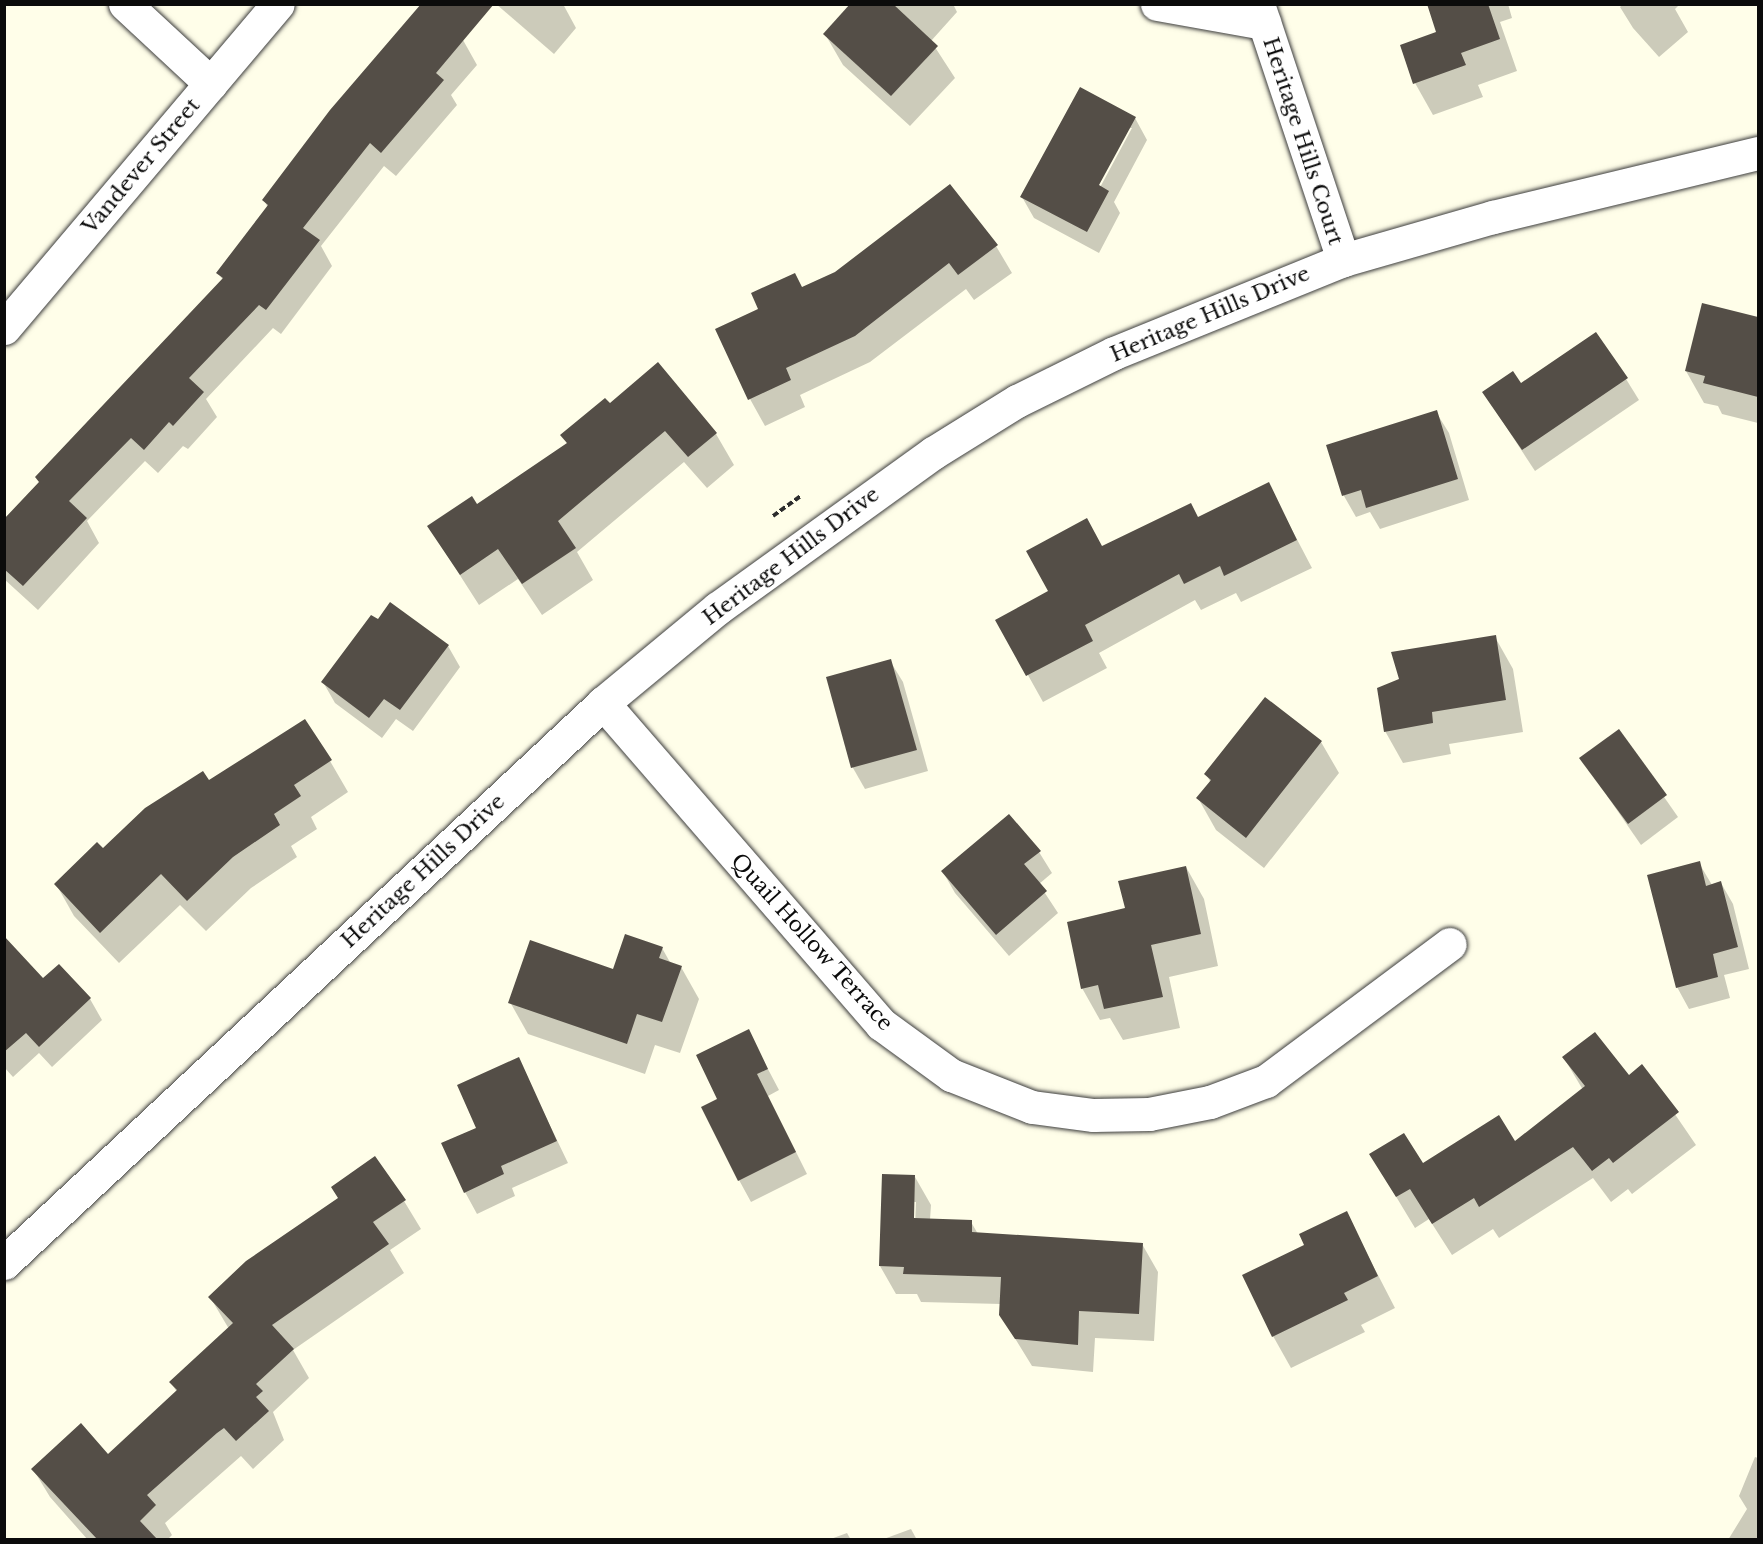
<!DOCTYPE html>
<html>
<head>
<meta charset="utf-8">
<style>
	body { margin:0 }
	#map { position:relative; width:1763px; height:1544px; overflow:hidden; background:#fffee9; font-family:"Libre Baskerville",serif }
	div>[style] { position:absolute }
	.shadow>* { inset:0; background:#0003 }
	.building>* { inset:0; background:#544e47 }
	.path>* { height:4px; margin-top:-2px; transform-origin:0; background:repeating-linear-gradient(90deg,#2d2d2d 0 6px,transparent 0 9px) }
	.roads { filter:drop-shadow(0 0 2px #3e3e3e) drop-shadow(0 0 2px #3e3e3e) }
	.minor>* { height:33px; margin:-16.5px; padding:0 16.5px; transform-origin:16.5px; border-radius:16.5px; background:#fff }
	span { translate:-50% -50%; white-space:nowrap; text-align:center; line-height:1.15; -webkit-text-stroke:6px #fff; paint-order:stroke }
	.street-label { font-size:21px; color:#0b0b0b }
	.frame { position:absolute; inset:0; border:6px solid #0b0b0b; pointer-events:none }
</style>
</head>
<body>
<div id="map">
	<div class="shadow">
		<div style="clip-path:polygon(496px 4px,563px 4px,576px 28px,554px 54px)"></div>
		<div style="clip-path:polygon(852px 4px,953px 4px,957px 12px,931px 41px,955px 78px,910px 126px,843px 65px,825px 34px)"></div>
		<div style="clip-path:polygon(1428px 4px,1508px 4px,1512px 18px,1500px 22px,1517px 71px,1478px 85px,1483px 97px,1433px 115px,1415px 83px,1438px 33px)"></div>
		<div style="clip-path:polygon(1623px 4px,1680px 4px,1675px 9px,1688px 32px,1659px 57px,1633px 28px,1620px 7px)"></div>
		<div style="clip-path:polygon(463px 40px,477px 65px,451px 95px,457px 105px,396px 176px,384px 166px,321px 246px,332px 266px,281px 334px,273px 328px,206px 399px,217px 417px,188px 449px,183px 446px,158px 473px,145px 461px,87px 521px,99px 543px,38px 610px,4px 579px,4px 521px,223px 280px,218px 273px,268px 208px,264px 200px)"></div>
		<div style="clip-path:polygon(evenodd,1135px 118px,1147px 140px,1114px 202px,1120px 213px,1099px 253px,1034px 218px,1022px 197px,1135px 118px,1128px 128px,1132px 128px,1097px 193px,1094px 191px,1128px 128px)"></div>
		<div style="clip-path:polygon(996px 246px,1012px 273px,974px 300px,966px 289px,870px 362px,800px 395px,805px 407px,765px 426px,750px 399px,802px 289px)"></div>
		<div style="clip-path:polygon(1703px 304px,1758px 318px,1758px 423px,1722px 414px,1718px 406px,1704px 403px,1686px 371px)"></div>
		<div style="clip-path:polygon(1626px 379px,1639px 400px,1535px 471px,1484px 393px,1521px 385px)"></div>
		<div style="clip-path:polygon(609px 405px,716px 434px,734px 465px,707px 488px,684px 462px,577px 552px,593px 580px,542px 615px,518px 579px,479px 605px,429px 527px,477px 507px,568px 445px,562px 435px)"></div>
		<div style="clip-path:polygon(1436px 412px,1449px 433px,1469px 500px,1380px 529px,1370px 512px,1356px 517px,1344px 496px,1328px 446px)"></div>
		<div style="clip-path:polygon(1268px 484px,1312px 568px,1241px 602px,1236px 593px,1201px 610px,1195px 600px,1099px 653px,1107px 668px,1043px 702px,997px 620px,1050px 592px,1103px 548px,1198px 518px)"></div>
		<div style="clip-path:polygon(1495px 637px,1513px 669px,1523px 732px,1449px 744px,1451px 754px,1403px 763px,1385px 731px)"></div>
		<div style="clip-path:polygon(448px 646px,460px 667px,413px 731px,396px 719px,382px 738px,335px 703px,323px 682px)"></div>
		<div style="clip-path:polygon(890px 661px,903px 682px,928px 771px,865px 789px,853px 768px,828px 678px)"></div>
		<div style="clip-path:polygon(1618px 731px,1678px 817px,1641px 845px,1581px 758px)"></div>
		<div style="clip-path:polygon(1321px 742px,1339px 773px,1264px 868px,1216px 830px,1198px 798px,1211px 783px,1206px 774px)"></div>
		<div style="clip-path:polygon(330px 761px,348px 792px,311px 817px,317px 829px,291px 846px,297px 857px,251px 888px,206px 931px,180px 905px,119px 963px,74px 916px,56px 884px,103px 850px)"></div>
		<div style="clip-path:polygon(1039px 852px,1052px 873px,1039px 884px,1058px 913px,1009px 956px,955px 893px,943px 872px)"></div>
		<div style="clip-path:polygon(1699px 863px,1712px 885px,1721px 883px,1733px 904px,1749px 969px,1724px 975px,1730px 998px,1689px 1009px,1677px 987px)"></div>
		<div style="clip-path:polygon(1186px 867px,1204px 899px,1218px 966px,1169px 977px,1180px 1028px,1123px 1040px,1110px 1018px,1100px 1020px,1082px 988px,1126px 910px)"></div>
		<div style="clip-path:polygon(662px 948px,671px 964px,681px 967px,699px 999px,680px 1053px,655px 1045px,645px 1074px,528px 1034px,510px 1002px,614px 971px)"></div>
		<div style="clip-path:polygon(4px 970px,90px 999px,102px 1020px,52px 1067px,39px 1053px,13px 1077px,4px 1067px)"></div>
		<div style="clip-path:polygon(748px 1031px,779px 1090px,768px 1096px,807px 1174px,751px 1202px,739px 1180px,719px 1099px)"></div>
		<div style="clip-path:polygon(1564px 1058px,1628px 1077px,1642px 1066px,1696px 1145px,1632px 1194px,1628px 1189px,1611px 1202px,1593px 1178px,1499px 1238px,1493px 1229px,1452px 1255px,1429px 1219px,1415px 1228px,1371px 1155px,1422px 1165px,1514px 1143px,1583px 1090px)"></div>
		<div style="clip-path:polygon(518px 1059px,568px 1163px,512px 1188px,515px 1196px,477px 1214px,465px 1192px,478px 1128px)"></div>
		<div style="clip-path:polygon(evenodd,915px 1177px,931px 1205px,930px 1220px,971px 1222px,978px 1234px,1142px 1244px,1158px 1272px,1154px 1341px,1095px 1338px,1093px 1372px,1032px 1366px,1000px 1314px,1001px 1304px,921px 1302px,917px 1294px,896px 1294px,880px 1266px,915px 1177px,913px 1202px,916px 1202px,915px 1226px,912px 1226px,913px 1202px)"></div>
		<div style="clip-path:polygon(404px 1201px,421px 1229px,390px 1250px,404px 1273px,293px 1350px,309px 1378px,273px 1412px,284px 1440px,253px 1469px,241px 1456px,165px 1523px,172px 1535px,167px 1540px,88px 1540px,50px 1497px,33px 1469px,108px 1456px,177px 1392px,171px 1383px,229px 1329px,210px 1297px)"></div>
		<div style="clip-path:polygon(1346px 1213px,1395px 1308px,1361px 1325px,1365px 1332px,1291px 1368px,1273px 1336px,1306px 1246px)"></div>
		<div style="clip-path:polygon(1755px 1457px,1758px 1458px,1758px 1540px,1728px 1540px,1747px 1509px,1739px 1496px)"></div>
		<div style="clip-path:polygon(911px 1529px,917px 1540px,881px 1540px)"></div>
		<div style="clip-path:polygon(847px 1533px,851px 1540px,828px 1540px)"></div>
	</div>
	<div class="building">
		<div style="clip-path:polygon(421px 4px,494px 4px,436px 73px,444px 80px,381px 153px,370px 143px,303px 228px,320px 240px,266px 310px,259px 305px,189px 378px,204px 392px,173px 426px,169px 422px,144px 450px,131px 438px,69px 501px,87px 518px,23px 586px,4px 569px,4px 519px,39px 482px,35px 477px,223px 278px,216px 273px,268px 205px,262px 200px,330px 110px)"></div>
		<div style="clip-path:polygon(850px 4px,893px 4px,938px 46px,891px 96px,823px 34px)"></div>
		<div style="clip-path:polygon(1427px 4px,1488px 4px,1500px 39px,1461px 53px,1466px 65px,1413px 84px,1400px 45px,1436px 32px)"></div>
		<div style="clip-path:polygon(1080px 87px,1136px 117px,1099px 185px,1109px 191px,1087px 232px,1020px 197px)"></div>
		<div style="clip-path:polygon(950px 184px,998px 245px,958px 275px,949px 263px,855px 336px,786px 368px,791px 380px,748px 400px,715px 329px,758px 309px,751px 293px,795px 273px,802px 287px,835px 272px)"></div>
		<div style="clip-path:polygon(1702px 303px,1758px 317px,1758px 397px,1703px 383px,1705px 376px,1685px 371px)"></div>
		<div style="clip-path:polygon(1596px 332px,1628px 378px,1522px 450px,1482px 392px,1513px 371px,1521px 383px)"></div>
		<div style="clip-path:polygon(658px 362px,717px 433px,688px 457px,665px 431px,558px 521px,576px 548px,522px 584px,498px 549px,460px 575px,427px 526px,472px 496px,477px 504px,567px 443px,560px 435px,605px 398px,610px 403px)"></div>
		<div style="clip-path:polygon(1437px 410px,1458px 479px,1366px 508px,1361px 490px,1342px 496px,1326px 445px)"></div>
		<div style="clip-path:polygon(1269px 482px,1297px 540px,1224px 576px,1220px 566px,1184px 584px,1179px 574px,1085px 625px,1093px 641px,1026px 676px,995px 620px,1048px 591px,1026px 551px,1087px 518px,1102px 546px,1191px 503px,1198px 517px)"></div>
		<div style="clip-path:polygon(390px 602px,449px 645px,400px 710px,384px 699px,369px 718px,321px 682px,371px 615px,378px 619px)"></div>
		<div style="clip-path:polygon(1496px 635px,1506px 700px,1432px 712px,1433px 723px,1384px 732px,1377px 688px,1399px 679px,1391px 652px)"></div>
		<div style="clip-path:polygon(891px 659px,917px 750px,851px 768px,826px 677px)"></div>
		<div style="clip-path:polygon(1265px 697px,1322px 741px,1246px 838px,1196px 798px,1211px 780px,1204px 774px)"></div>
		<div style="clip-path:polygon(305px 719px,332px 760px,294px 785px,301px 796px,274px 814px,280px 825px,233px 857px,187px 901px,161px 874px,100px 933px,54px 884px,97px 842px,103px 848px,145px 808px,203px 771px,209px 780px)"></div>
		<div style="clip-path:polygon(1619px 729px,1667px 795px,1628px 824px,1579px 758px)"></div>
		<div style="clip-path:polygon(1009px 814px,1041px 851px,1024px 864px,1047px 891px,996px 935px,941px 871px)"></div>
		<div style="clip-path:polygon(1700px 861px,1706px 886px,1721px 881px,1738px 947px,1713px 954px,1718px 977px,1676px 988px,1647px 875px)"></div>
		<div style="clip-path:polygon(1186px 866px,1201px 934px,1151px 945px,1163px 997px,1104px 1009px,1098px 985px,1081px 989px,1067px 922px,1125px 908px,1118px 881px)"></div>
		<div style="clip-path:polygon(625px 934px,663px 947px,659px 958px,682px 966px,662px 1022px,637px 1014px,627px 1044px,508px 1003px,530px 940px,613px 969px)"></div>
		<div style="clip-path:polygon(4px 936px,43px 978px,59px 964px,91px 998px,39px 1047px,26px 1033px,4px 1052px)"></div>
		<div style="clip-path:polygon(749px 1029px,768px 1069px,757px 1074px,796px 1152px,738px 1181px,701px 1107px,717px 1099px,696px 1055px)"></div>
		<div style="clip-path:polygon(1595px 1032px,1629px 1075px,1642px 1064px,1679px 1112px,1613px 1163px,1609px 1158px,1592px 1171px,1573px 1147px,1479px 1207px,1474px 1198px,1432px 1224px,1410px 1189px,1396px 1197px,1369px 1154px,1404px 1133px,1423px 1163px,1499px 1115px,1515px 1141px,1585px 1086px,1562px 1057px)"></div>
		<div style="clip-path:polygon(519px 1057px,557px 1141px,501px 1166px,504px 1174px,464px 1193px,441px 1143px,476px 1128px,457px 1085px)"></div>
		<div style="clip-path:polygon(375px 1156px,406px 1200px,373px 1222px,389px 1244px,272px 1325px,294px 1349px,256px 1384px,263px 1391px,256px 1397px,269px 1411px,236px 1441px,224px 1428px,217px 1433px,147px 1495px,156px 1505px,140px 1521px,157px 1539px,97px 1539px,31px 1469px,81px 1423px,108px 1454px,177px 1390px,169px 1382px,233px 1323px,208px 1297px,246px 1261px,338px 1198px,331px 1187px)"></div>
		<div style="clip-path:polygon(882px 1174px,915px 1175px,914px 1218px,972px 1220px,972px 1232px,1143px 1243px,1139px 1314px,1079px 1311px,1078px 1345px,1015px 1339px,999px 1315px,1001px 1277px,903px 1274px,904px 1267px,879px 1266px)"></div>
		<div style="clip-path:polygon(1347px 1211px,1378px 1276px,1344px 1293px,1348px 1300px,1272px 1337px,1242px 1275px,1304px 1245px,1299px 1234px)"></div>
	</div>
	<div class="path">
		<div style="left:773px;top:516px;width:34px;rotate:-36deg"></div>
	</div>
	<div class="roads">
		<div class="minor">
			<div style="left:125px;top:4px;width:117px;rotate:42.9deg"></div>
			<div style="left:1157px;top:4px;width:109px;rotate:10.1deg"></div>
			<div style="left:1258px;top:4px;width:270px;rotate:71.6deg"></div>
			<div style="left:4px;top:328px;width:424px;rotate:-49.8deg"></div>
			<div style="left:603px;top:703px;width:425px;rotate:49.1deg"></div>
			<div style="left:881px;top:1024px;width:87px;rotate:36.1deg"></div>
			<div style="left:951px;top:1075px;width:87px;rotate:21.6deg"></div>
			<div style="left:1032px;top:1107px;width:62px;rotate:7.5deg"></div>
			<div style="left:1093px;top:1115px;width:56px;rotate:-1deg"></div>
			<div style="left:1149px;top:1114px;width:62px;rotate:-11.1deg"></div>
			<div style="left:1210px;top:1102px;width:60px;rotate:-20.6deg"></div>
			<div style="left:1266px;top:1081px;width:229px;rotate:-36.7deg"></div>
			<div style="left:4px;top:1263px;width:820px;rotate:-43.07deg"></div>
			<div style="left:603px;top:703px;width:149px;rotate:-39.6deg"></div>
			<div style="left:718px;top:608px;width:265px;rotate:-35.8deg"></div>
			<div style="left:933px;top:453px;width:99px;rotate:-31.8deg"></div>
			<div style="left:1017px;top:401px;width:108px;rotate:-26.3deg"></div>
			<div style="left:1114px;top:353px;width:247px;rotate:-22.1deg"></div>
			<div style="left:1343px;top:260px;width:156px;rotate:-16deg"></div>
			<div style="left:1493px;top:217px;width:273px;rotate:-13.6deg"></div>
		</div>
	</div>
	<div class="street-label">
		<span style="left:1303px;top:141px;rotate:72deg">Heritage Hills Court</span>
		<span style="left:141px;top:166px;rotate:-50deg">Vandever Street</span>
		<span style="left:1210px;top:314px;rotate:-23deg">Heritage Hills Drive</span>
		<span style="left:791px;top:556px;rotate:-37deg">Heritage Hills Drive</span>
		<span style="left:423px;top:871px;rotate:-43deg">Heritage Hills Drive</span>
		<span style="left:812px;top:942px;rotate:48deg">Quail Hollow Terrace</span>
	</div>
	<div class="frame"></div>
</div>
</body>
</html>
